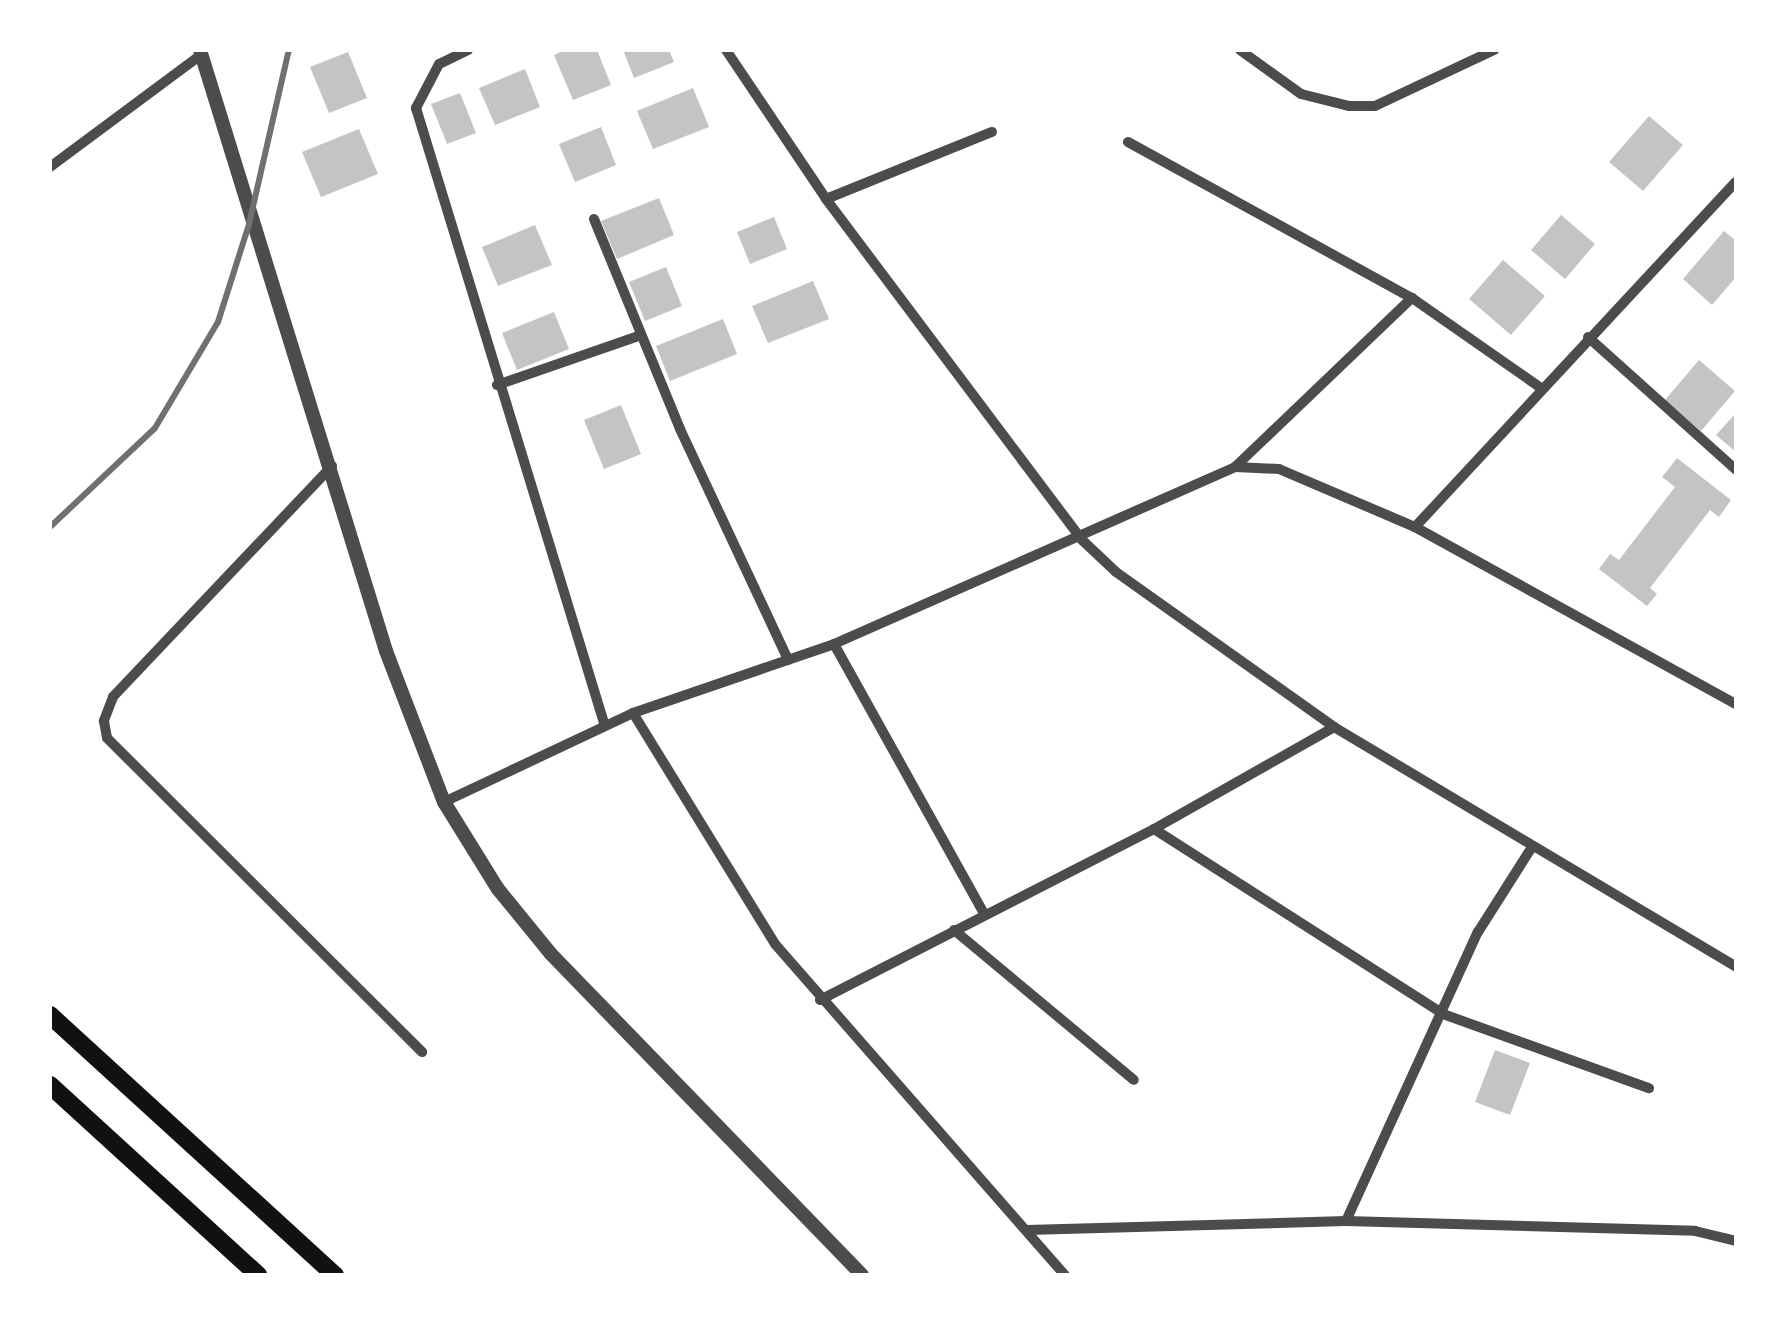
<!DOCTYPE html>
<html>
<head>
<meta charset="utf-8">
<style>
	body { margin:0 }
	#map { position:relative; width:1786px; height:1325px; overflow:hidden; background:#fff; font-family:Raleway,sans-serif }
	div>[style] { position:absolute }
	.building>* { inset:0; background:#c4c4c4 }
	.minor>* { height:10px; margin:-5px; padding:0 5px; transform-origin:5px; border-radius:5px; background:#4c4c4c }
	.tertiary>* { height:14px; margin:-7px; padding:0 7px; transform-origin:7px; border-radius:7px; background:#4c4c4c }
	.trunk>* { height:18px; margin:-9px; padding:0 9px; transform-origin:9px; border-radius:9px; background:#111 }
	.rail>* { height:6px; margin:-3px; padding:0 3px; transform-origin:3px; border-radius:3px; background:#707070 }
	span { translate:-50% -50%; white-space:nowrap; text-align:center; line-height:1.15; -webkit-text-stroke:10px #fff; paint-order:stroke }
	.frame { position:absolute; inset:0; border:52px solid #fff; pointer-events:none }
</style>
</head>
<body>
<div id="map">
	<div class="building">
		<div style="clip-path:polygon(565px 50px,597px 50px,611px 85px,573px 100px,554px 55px)"></div>
		<div style="clip-path:polygon(623px 50px,669px 50px,674px 62px,634px 78px)"></div>
		<div style="clip-path:polygon(348px 52px,367px 98px,329px 113px,310px 67px)"></div>
		<div style="clip-path:polygon(525px 69px,540px 107px,495px 125px,479px 88px)"></div>
		<div style="clip-path:polygon(693px 88px,709px 127px,653px 149px,637px 111px)"></div>
		<div style="clip-path:polygon(460px 93px,476px 133px,447px 144px,431px 104px)"></div>
		<div style="clip-path:polygon(1649px 116px,1683px 145px,1643px 191px,1609px 162px)"></div>
		<div style="clip-path:polygon(601px 127px,616px 165px,575px 182px,559px 144px)"></div>
		<div style="clip-path:polygon(359px 129px,378px 174px,321px 197px,302px 152px)"></div>
		<div style="clip-path:polygon(659px 198px,674px 235px,617px 259px,601px 221px)"></div>
		<div style="clip-path:polygon(1561px 215px,1595px 244px,1565px 279px,1531px 250px)"></div>
		<div style="clip-path:polygon(774px 217px,787px 249px,750px 264px,737px 232px)"></div>
		<div style="clip-path:polygon(535px 225px,552px 265px,498px 286px,482px 247px)"></div>
		<div style="clip-path:polygon(1724px 231px,1736px 241px,1736px 277px,1712px 305px,1683px 279px)"></div>
		<div style="clip-path:polygon(1503px 260px,1545px 296px,1511px 335px,1469px 299px)"></div>
		<div style="clip-path:polygon(666px 267px,682px 306px,645px 321px,629px 282px)"></div>
		<div style="clip-path:polygon(813px 281px,829px 319px,768px 343px,752px 306px)"></div>
		<div style="clip-path:polygon(554px 312px,569px 349px,517px 370px,502px 333px)"></div>
		<div style="clip-path:polygon(723px 319px,737px 354px,670px 381px,656px 346px)"></div>
		<div style="clip-path:polygon(1699px 360px,1735px 391px,1701px 431px,1665px 400px)"></div>
		<div style="clip-path:polygon(621px 405px,641px 454px,604px 469px,584px 420px)"></div>
		<div style="clip-path:polygon(1736px 413px,1736px 452px,1716px 435px)"></div>
		<div style="clip-path:polygon(1677px 458px,1731px 500px,1719px 517px,1710px 510px,1650px 588px,1657px 594px,1647px 606px,1599px 569px,1610px 554px,1619px 560px,1675px 487px,1662px 477px)"></div>
		<div style="clip-path:polygon(1495px 1050px,1530px 1063px,1510px 1115px,1475px 1102px)"></div>
	</div>
	<div class="minor">
		<div style="left:468px;top:50px;width:32px;rotate:154deg"></div>
		<div style="left:439px;top:64px;width:50px;rotate:117.6deg"></div>
		<div style="left:416px;top:108px;width:646px;rotate:73deg"></div>
		<div style="left:726px;top:50px;width:179px;rotate:56.1deg"></div>
		<div style="left:826px;top:199px;width:425px;rotate:53.1deg"></div>
		<div style="left:1081px;top:539px;width:48px;rotate:43.3deg"></div>
		<div style="left:1116px;top:572px;width:267px;rotate:35.4deg"></div>
		<div style="left:1334px;top:727px;width:468px;rotate:30.8deg"></div>
		<div style="left:1240px;top:50px;width:75px;rotate:35.8deg"></div>
		<div style="left:1301px;top:94px;width:49px;rotate:14deg"></div>
		<div style="left:1349px;top:106px;width:26px"></div>
		<div style="left:1375px;top:106px;width:132px;rotate:-25.2deg"></div>
		<div style="left:1128px;top:142px;width:324px;rotate:28.8deg"></div>
		<div style="left:1412px;top:298px;width:157px;rotate:34.9deg"></div>
		<div style="left:50px;top:167px;width:189px;rotate:-36.6deg"></div>
		<div style="left:826px;top:199px;width:179px;rotate:-22deg"></div>
		<div style="left:594px;top:219px;width:227px;rotate:67.7deg"></div>
		<div style="left:680px;top:429px;width:255px;rotate:64.9deg"></div>
		<div style="left:1588px;top:337px;width:199px;rotate:41.9deg"></div>
		<div style="left:497px;top:385px;width:152px;rotate:-19.1deg"></div>
		<div style="left:332px;top:466px;width:318px;rotate:133.5deg"></div>
		<div style="left:113px;top:697px;width:26px;rotate:111deg"></div>
		<div style="left:104px;top:721px;width:17px;rotate:80deg"></div>
		<div style="left:107px;top:738px;width:445px;rotate:44.9deg"></div>
		<div style="left:1235px;top:467px;width:44px;rotate:2.6deg"></div>
		<div style="left:1279px;top:469px;width:148px;rotate:23.1deg"></div>
		<div style="left:1415px;top:527px;width:367px;rotate:28.9deg"></div>
		<div style="left:1415px;top:527px;width:471px;rotate:-47.1deg"></div>
		<div style="left:834px;top:644px;width:308px;rotate:60.9deg"></div>
		<div style="left:633px;top:713px;width:271px;rotate:58.4deg"></div>
		<div style="left:775px;top:944px;width:440px;rotate:48.8deg"></div>
		<div style="left:444px;top:802px;width:209px;rotate:-25.2deg"></div>
		<div style="left:633px;top:713px;width:213px;rotate:-18.9deg"></div>
		<div style="left:834px;top:644px;width:438px;rotate:-23.8deg"></div>
		<div style="left:1235px;top:467px;width:245px;rotate:-43.7deg"></div>
		<div style="left:1154px;top:829px;width:343px;rotate:32.6deg"></div>
		<div style="left:1443px;top:1014px;width:219px;rotate:19.8deg"></div>
		<div style="left:954px;top:930px;width:234px;rotate:39.8deg"></div>
		<div style="left:820px;top:1000px;width:375px;rotate:-27.1deg"></div>
		<div style="left:1154px;top:829px;width:207px;rotate:-29.5deg"></div>
		<div style="left:1346px;top:1221px;width:318px;rotate:-65.5deg"></div>
		<div style="left:1478px;top:932px;width:101px;rotate:-57.6deg"></div>
		<div style="left:1027px;top:1230px;width:319px;rotate:-1.6deg"></div>
		<div style="left:1346px;top:1221px;width:349px;rotate:1.6deg"></div>
		<div style="left:1695px;top:1231px;width:42px;rotate:13.7deg"></div>
	</div>
	<div class="tertiary">
		<div style="left:200px;top:50px;width:629px;rotate:72.8deg"></div>
		<div style="left:386px;top:651px;width:162px;rotate:69deg"></div>
		<div style="left:444px;top:802px;width:102px;rotate:58.2deg"></div>
		<div style="left:498px;top:889px;width:84px;rotate:50.8deg"></div>
		<div style="left:551px;top:954px;width:447px;rotate:45.9deg"></div>
	</div>
	<div class="trunk">
		<div style="left:50px;top:1015px;width:386px;rotate:42.4deg"></div>
		<div style="left:50px;top:1085px;width:282px;rotate:42.4deg"></div>
	</div>
	<div class="rail">
		<div style="left:50px;top:527px;width:144px;rotate:-43.3deg"></div>
		<div style="left:155px;top:428px;width:123px;rotate:-59.3deg"></div>
		<div style="left:218px;top:322px;width:103px;rotate:-72.4deg"></div>
		<div style="left:249px;top:224px;width:179px;rotate:-77.1deg"></div>
	</div>
	<div class="frame"></div>
</div>
</body>
</html>
